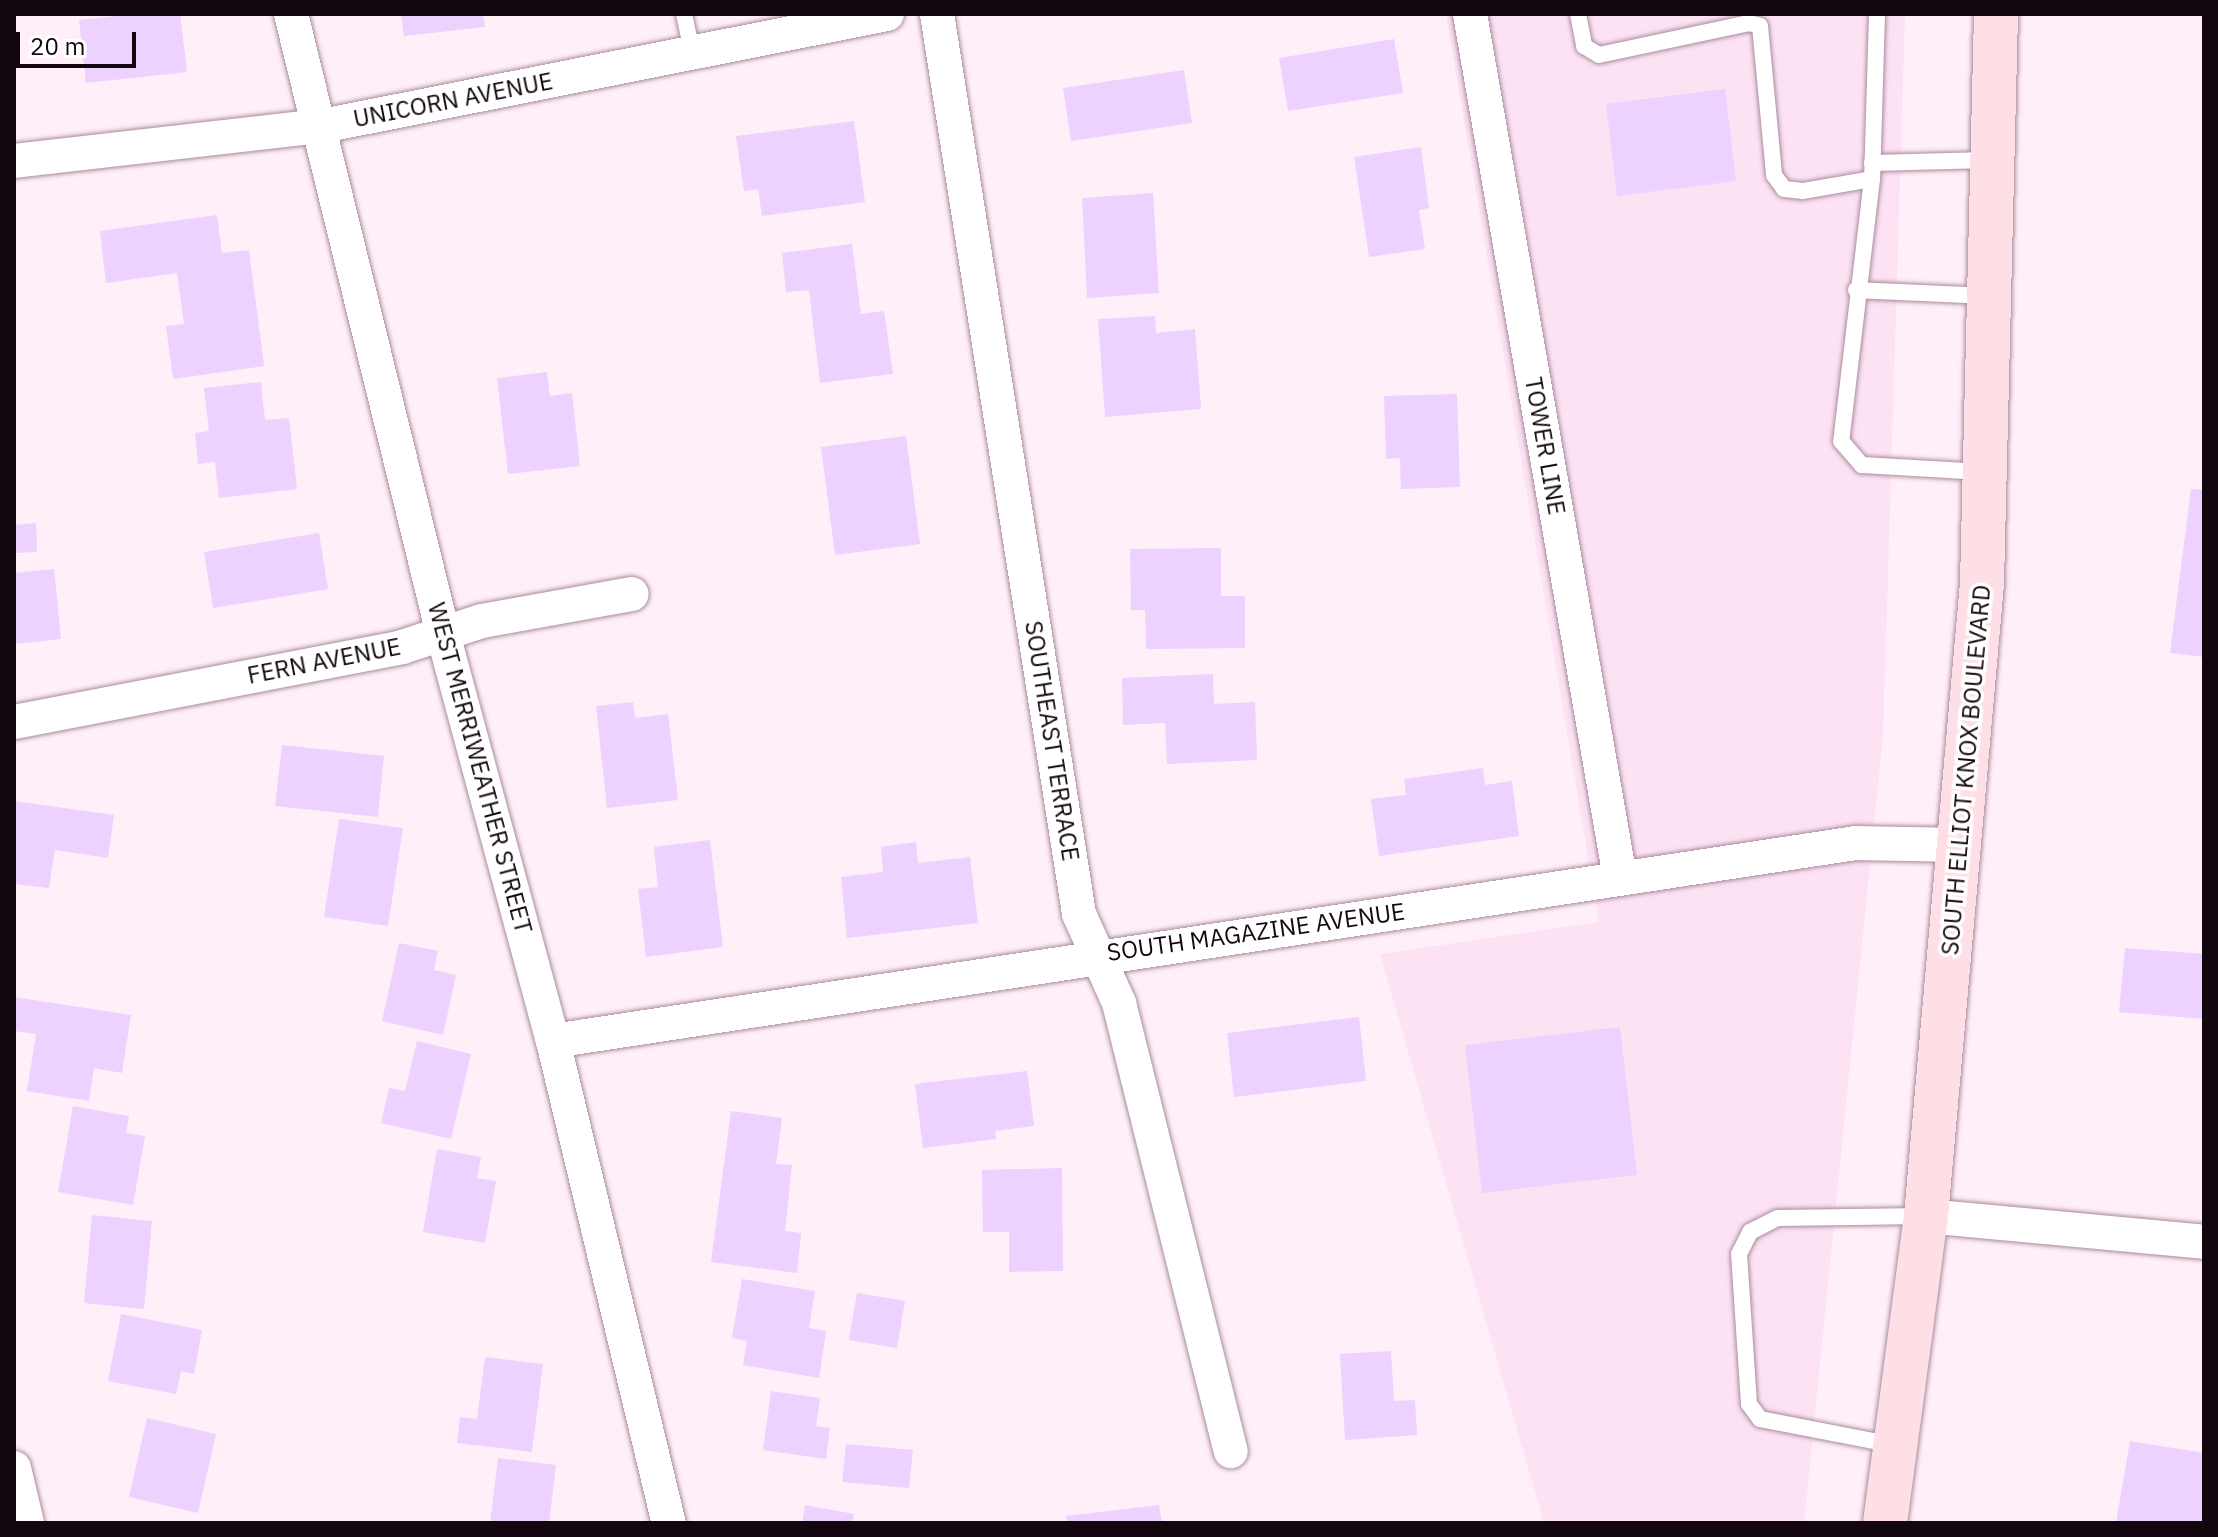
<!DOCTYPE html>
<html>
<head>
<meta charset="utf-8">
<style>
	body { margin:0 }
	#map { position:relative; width:2218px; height:1537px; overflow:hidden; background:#feeff8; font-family:"IBM Plex Sans",sans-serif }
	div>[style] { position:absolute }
	.built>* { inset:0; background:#fce2f3 }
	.building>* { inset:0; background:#edd1ff }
	.roads { filter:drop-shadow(0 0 2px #ab8a9f) drop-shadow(0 0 2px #ab8a9f) }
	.lane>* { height:16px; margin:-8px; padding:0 8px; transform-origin:8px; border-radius:8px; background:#fff }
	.street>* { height:34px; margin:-17px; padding:0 17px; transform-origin:17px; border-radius:17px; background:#fff }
	.secondary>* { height:44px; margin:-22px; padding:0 22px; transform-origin:22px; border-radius:22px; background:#ffdfe6 }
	span { translate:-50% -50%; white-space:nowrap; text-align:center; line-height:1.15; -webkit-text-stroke:7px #fff; paint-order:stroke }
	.street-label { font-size:24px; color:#12070f }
	.frame { position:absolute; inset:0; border:16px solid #12070f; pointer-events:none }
	.scale { position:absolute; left:16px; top:32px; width:120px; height:36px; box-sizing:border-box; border:4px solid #12070f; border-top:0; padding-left:10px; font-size:24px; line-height:28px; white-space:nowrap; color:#12070f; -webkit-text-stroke:6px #fff; paint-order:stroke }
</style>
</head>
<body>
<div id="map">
	<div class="built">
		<div style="clip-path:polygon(1446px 14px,1905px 14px,1883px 735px,1804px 1523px,1544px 1523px,1380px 954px,1599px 922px)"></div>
	</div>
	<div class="building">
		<div style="clip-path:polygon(134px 14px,180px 14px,187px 72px,86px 83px,79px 20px)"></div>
		<div style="clip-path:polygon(401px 14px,483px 14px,485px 27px,404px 36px)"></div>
		<div style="clip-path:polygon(1394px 39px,1403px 93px,1288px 111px,1279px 58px)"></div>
		<div style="clip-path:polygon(1184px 70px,1192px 123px,1071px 141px,1063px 88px)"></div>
		<div style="clip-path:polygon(1725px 89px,1736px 181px,1617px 196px,1606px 104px)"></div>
		<div style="clip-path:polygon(854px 121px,865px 202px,762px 216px,758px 189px,744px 191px,736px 136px)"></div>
		<div style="clip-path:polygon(1421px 147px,1429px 208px,1419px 210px,1425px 249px,1369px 257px,1354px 157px)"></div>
		<div style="clip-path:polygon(1153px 193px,1159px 293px,1087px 298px,1082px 198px)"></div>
		<div style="clip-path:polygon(217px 215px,222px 253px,249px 250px,264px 366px,173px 379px,166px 326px,184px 324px,177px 273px,106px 283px,100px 231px)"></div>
		<div style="clip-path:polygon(852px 244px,861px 314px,884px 311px,893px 374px,820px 383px,809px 290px,786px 292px,782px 253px)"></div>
		<div style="clip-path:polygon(1155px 316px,1156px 333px,1195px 329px,1201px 409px,1105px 417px,1098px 319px)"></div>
		<div style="clip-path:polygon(547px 372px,550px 396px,572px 393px,580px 466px,508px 474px,497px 378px)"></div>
		<div style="clip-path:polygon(261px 382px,265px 420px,289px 418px,297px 489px,219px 498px,215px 462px,198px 464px,195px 433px,209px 431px,204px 388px)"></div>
		<div style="clip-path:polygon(1457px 394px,1460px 487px,1401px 489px,1400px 458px,1386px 459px,1384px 396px)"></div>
		<div style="clip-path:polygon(906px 436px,920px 544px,835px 555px,821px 447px)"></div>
		<div style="clip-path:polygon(2191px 489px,2204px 490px,2204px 657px,2170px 653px)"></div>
		<div style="clip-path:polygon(36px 523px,37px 552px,14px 553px,14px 525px)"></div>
		<div style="clip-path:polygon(319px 533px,328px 589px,213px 608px,204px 552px)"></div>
		<div style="clip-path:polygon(1221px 548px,1221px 596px,1245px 596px,1245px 648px,1146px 649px,1145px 610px,1131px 610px,1130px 549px)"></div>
		<div style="clip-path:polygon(54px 569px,61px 639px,14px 644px,14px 573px)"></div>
		<div style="clip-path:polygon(1213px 674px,1214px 704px,1255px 702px,1257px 760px,1167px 764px,1165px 723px,1123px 725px,1122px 678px)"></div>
		<div style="clip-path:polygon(633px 702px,635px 718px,668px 714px,678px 800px,607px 808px,596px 706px)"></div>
		<div style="clip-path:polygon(282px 745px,384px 756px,378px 817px,275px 806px)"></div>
		<div style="clip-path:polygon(1483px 768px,1485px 785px,1512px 781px,1519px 836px,1379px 856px,1371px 799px,1406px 795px,1404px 779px)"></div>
		<div style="clip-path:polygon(14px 801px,114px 815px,108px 858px,55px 850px,49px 888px,14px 884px)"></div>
		<div style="clip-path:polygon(339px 819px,403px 828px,388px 926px,324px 917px)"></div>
		<div style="clip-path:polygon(710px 840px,723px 947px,646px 957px,638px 889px,658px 887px,654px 847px)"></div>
		<div style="clip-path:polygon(916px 842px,918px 863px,970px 857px,978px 923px,847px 938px,841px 877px,883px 872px,881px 847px)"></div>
		<div style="clip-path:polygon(399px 943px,438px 951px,434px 970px,456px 975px,443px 1035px,382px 1021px)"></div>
		<div style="clip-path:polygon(2125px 948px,2204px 954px,2204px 1019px,2119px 1012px)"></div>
		<div style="clip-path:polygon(14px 997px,131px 1015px,122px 1073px,94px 1068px,89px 1101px,27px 1091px,36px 1034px,14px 1031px)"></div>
		<div style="clip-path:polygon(1359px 1017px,1366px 1081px,1234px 1097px,1227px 1033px)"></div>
		<div style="clip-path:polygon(1620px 1027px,1637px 1175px,1482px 1193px,1465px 1045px)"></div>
		<div style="clip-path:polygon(417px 1041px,471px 1054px,451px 1139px,381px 1123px,389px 1088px,405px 1091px)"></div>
		<div style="clip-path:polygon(1027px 1071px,1034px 1126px,995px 1131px,996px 1139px,923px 1148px,915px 1084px)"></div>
		<div style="clip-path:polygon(73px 1106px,129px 1116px,126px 1133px,145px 1136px,133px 1205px,58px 1192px)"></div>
		<div style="clip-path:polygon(731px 1111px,782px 1118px,776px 1164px,792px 1165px,785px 1231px,801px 1233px,797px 1273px,711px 1262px)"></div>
		<div style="clip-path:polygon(437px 1149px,481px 1157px,477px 1178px,496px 1181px,485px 1243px,423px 1232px)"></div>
		<div style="clip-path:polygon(1062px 1168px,1063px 1271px,1009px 1272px,1009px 1232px,983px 1232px,982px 1170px)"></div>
		<div style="clip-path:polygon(92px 1215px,152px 1221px,144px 1309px,84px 1303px)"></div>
		<div style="clip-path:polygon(742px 1279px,815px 1291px,809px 1328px,826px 1331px,819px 1378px,743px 1365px,747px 1341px,732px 1338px)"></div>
		<div style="clip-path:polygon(857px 1293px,905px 1301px,897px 1348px,849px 1340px)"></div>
		<div style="clip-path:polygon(121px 1314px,202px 1330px,194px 1374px,181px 1371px,176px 1394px,108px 1381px)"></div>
		<div style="clip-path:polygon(1391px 1351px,1394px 1401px,1415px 1400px,1417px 1435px,1345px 1440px,1340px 1354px)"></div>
		<div style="clip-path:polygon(485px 1357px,543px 1364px,532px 1452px,457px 1443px,460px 1417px,477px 1419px)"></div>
		<div style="clip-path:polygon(771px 1391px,820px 1398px,816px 1426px,830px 1428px,826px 1459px,763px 1450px)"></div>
		<div style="clip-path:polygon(147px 1418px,216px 1434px,198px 1513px,129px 1497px)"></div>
		<div style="clip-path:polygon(2130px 1441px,2204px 1453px,2204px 1523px,2116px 1523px)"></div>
		<div style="clip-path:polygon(846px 1444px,913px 1450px,909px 1488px,842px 1482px)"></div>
		<div style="clip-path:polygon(498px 1458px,556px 1465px,549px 1523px,490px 1523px)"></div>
		<div style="clip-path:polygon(805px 1505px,854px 1514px,852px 1523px,802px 1523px)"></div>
		<div style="clip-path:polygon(1159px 1505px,1162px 1523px,1067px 1523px,1066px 1516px)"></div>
	</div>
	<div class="roads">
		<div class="lane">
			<div style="left:684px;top:14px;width:40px;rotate:78deg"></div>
			<div style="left:1578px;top:14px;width:33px;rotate:79deg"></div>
			<div style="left:1584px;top:46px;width:17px;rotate:31deg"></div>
			<div style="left:1599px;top:55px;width:153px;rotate:-12deg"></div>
			<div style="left:1749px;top:23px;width:11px;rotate:15deg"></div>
			<div style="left:1760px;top:26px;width:150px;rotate:84.6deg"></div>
			<div style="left:1774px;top:175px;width:17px;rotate:54deg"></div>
			<div style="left:1784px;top:189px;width:19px;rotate:6deg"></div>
			<div style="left:1803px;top:191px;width:70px;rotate:-9.9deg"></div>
			<div style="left:1877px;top:14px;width:165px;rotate:91.7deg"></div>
			<div style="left:1872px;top:179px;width:264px;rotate:96.7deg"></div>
			<div style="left:1841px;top:441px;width:32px;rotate:49deg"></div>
			<div style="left:1862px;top:465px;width:121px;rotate:3.3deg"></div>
			<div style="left:1872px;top:163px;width:117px;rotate:-1.5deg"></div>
			<div style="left:1856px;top:290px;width:131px;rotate:2.6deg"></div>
			<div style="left:1894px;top:1445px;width:136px;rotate:-169deg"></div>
			<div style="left:1760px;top:1419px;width:19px;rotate:-126deg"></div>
			<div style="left:1749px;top:1404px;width:150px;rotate:-93.8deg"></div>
			<div style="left:1739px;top:1254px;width:25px;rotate:-63deg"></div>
			<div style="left:1750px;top:1232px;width:31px;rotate:-27deg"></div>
			<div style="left:1778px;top:1218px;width:147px;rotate:-0.8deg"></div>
		</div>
		<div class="street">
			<div style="left:291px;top:14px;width:638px;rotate:76.22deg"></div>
			<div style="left:443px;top:634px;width:422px;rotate:74.9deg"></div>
			<div style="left:553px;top:1041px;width:496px;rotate:76.5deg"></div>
			<div style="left:937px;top:14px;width:911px;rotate:81.03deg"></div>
			<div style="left:1079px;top:914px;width:98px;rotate:65.8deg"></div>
			<div style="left:1119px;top:1003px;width:462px;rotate:76deg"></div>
			<div style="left:1470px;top:14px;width:877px;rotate:80.15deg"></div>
			<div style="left:14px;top:161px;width:310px;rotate:-6.5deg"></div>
			<div style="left:322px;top:126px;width:576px;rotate:-11.21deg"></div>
			<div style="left:14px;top:722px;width:395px;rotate:-10.9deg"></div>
			<div style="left:402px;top:647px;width:84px;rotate:-18deg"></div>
			<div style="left:482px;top:621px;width:152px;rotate:-10.2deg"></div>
			<div style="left:553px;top:1041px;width:1318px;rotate:-8.64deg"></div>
			<div style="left:1856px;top:843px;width:104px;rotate:1.1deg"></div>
			<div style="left:1926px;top:1216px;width:279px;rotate:5.3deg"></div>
			<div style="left:14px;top:1468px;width:57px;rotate:76.7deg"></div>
		</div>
		<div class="secondary">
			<div style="left:1885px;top:1523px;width:310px;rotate:-82.4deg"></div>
			<div style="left:1926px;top:1216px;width:635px;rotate:-84.94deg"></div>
			<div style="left:1982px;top:583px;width:569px;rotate:-88.59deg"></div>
		</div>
	</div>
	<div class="street-label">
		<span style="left:453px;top:100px;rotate:-11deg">UNICORN AVENUE</span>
		<span style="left:1545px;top:446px;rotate:80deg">TOWER LINE</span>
		<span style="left:324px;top:661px;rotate:-11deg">FERN AVENUE</span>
		<span style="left:1052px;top:741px;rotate:81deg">SOUTHEAST TERRACE</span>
		<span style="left:480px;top:768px;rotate:75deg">WEST MERRIWEATHER STREET</span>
		<span style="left:1966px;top:770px;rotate:-85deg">SOUTH ELLIOT KNOX BOULEVARD</span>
		<span style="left:1256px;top:932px;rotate:-8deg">SOUTH MAGAZINE AVENUE</span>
	</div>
	<div class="frame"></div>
	<div class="scale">20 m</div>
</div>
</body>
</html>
